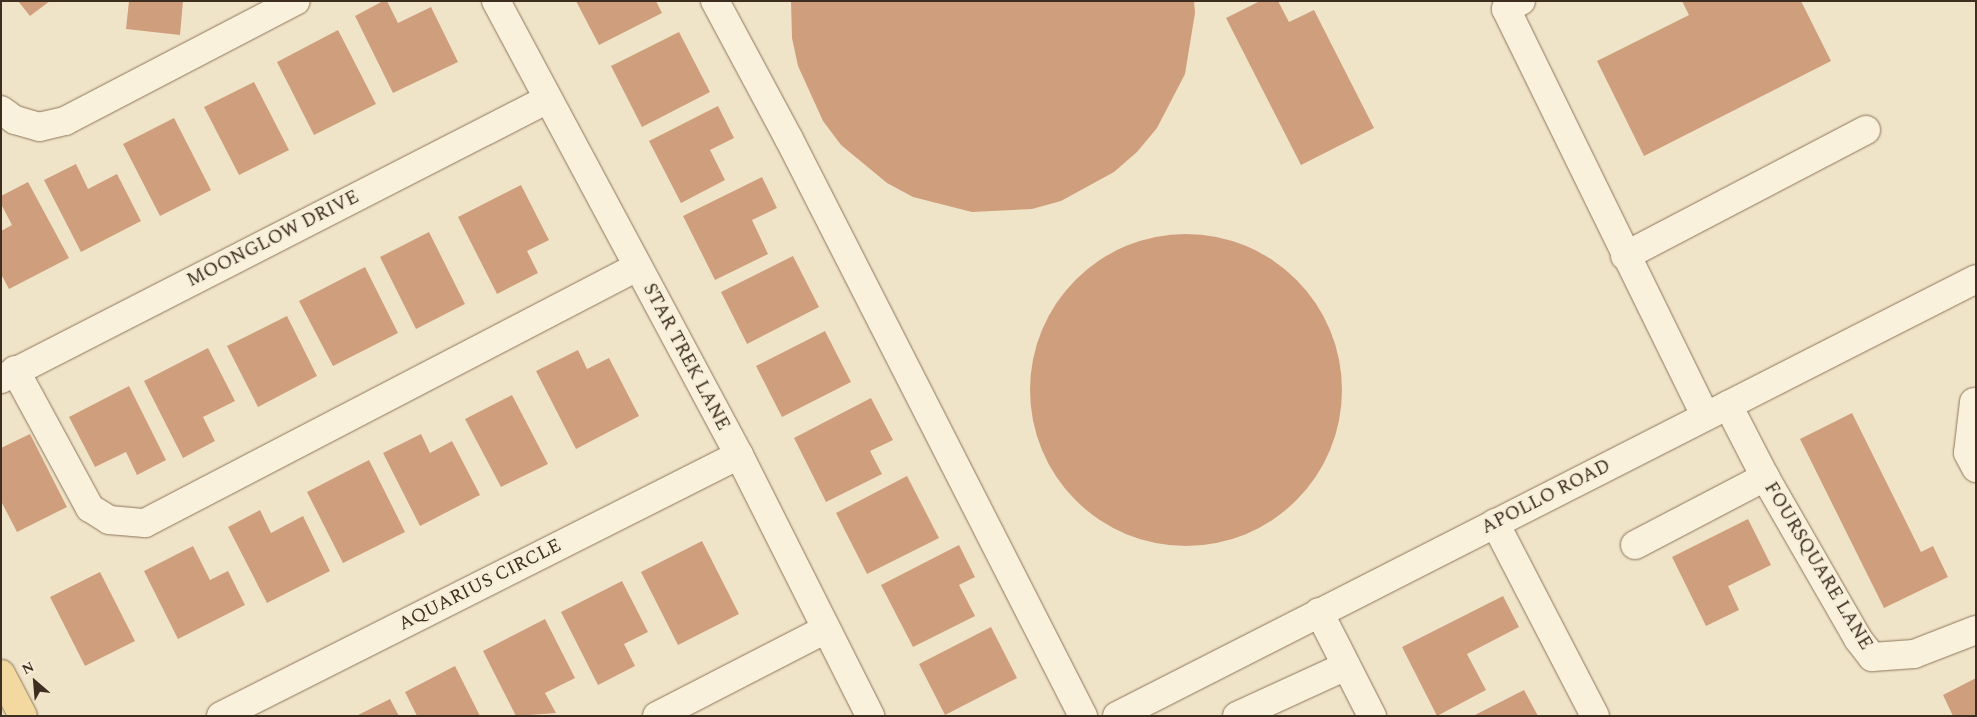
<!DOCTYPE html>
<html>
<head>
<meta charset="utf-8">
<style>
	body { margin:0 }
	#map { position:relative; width:1977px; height:717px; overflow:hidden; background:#f0e4c8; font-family:Spectral,serif }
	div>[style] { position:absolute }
	.building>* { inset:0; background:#cf9f7d }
	.round { border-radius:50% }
	.roads { filter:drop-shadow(0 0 1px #8d765c) drop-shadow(0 0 1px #8d765c) }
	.minor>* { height:28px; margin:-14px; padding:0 14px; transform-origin:14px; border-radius:14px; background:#faf1dc }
	.major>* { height:28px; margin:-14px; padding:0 14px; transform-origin:14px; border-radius:14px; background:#f3d9a0 }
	span { translate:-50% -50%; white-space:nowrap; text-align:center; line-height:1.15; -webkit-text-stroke:4px #f7eed8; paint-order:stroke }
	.street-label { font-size:19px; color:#3d2e20 }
	.frame { position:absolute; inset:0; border:2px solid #3d2e20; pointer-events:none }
	.north { position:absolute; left:10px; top:657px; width:50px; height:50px; -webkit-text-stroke:4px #f7eed8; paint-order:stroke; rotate:333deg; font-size:14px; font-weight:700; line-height:20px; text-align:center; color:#3d2e20 }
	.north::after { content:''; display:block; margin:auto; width:18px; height:22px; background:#3d2e20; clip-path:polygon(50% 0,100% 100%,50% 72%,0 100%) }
</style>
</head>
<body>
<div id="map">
	<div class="building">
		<div style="clip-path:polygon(18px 1px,50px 1px,30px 16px)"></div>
		<div style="clip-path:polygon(129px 1px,183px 1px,180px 35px,126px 29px)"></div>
		<div style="clip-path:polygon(383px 1px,387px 1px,398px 23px,431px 7px,458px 62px,393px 93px,355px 16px)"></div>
		<div style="clip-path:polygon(576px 1px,656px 1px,662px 13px,599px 45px)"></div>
		<div style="clip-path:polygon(791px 1px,1194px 1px,1195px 13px,1185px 74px,1157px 128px,1137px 152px,1114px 172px,1061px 201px,1032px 209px,972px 212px,913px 197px,887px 183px,841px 145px,823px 121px,798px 66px,792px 38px)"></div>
		<div style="clip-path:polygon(1260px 1px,1278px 1px,1289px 22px,1314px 10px,1374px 128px,1301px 165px,1226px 18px)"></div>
		<div style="clip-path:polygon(1682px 1px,1801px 1px,1831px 61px,1644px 156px,1597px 61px,1689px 15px)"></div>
		<div style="clip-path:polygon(338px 30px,376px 104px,314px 135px,277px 62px)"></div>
		<div style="clip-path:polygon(679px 32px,710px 92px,642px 127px,611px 66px)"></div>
		<div style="clip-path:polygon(254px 82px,289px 150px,239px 175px,204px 107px)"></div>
		<div style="clip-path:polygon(718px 106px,734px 138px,710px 150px,725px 180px,681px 203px,649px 141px)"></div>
		<div style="clip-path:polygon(174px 118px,211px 190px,160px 216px,123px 144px)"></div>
		<div style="clip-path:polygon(76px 164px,88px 189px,117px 174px,141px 221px,81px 252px,44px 180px)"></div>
		<div style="clip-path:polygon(762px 177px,777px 208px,752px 220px,768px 254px,715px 280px,683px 216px)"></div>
		<div style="clip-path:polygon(28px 182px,69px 258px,9px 289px,1px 274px,1px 231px,12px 225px,1px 204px,1px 196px)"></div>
		<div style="clip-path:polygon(521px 185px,549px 240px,527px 251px,538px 273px,497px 294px,458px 217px)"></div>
		<div style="clip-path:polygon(429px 232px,465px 304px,416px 329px,380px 257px)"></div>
		<div class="round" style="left:1030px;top:234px;width:312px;height:312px"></div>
		<div style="clip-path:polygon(793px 256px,819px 307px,747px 344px,721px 292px)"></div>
		<div style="clip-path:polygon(365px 267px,398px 333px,333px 366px,299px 301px)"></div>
		<div style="clip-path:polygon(287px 316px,317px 376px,258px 407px,227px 346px)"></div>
		<div style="clip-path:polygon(825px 331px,851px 382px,782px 417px,756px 366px)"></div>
		<div style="clip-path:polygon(208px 348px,235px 401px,203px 417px,215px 441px,183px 458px,144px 381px)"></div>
		<div style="clip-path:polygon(578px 350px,587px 369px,609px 358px,639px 416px,576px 449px,536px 371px)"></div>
		<div style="clip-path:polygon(129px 386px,166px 460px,137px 475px,126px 452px,95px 467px,69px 417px)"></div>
		<div style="clip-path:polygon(512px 395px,548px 464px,501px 487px,465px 419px)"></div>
		<div style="clip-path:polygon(871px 398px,893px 440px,870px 451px,882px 474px,826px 502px,794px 438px)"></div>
		<div style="clip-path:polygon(1852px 413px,1921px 552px,1933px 546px,1948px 577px,1884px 608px,1800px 439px)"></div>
		<div style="clip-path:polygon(30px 434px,67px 507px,17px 532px,1px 501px,1px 448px)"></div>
		<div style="clip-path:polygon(421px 434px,430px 453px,452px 441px,480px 495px,420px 526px,383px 453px)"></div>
		<div style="clip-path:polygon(369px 460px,405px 532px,343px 563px,307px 492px)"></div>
		<div style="clip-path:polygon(907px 476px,939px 538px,867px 574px,836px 513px)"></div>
		<div style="clip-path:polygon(260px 510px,271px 533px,303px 516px,330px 571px,267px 603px,228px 527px)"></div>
		<div style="clip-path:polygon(1748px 519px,1771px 565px,1728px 586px,1739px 610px,1706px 626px,1672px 557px)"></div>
		<div style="clip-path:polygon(702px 541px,739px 614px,678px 645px,641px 572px)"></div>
		<div style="clip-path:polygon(959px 545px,975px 577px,959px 585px,975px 616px,913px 647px,881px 585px)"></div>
		<div style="clip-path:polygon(193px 546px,210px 580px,228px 571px,245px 605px,178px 639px,144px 571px)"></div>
		<div style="clip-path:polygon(100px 572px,135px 641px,85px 666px,50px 597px)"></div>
		<div style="clip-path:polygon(622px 581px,648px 632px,624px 644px,635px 666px,598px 685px,561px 612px)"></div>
		<div style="clip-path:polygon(1503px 596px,1519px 627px,1467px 654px,1486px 690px,1437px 716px,1402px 647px)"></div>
		<div style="clip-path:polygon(545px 619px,575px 678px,545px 693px,556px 713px,516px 716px,483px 651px)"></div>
		<div style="clip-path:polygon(991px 627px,1017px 678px,945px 715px,919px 664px)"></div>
		<div style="clip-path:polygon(455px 666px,480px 716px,417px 716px,405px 692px)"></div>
		<div style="clip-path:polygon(1976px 678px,1976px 716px,1953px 716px,1943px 695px)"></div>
		<div style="clip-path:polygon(1524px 690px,1538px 716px,1473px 716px)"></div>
		<div style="clip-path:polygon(390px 699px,399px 716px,356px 716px)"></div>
	</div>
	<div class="roads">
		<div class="minor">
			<div style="left:496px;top:1px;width:515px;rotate:61.84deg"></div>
			<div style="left:739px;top:455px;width:292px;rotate:63.3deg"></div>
			<div style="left:715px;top:1px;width:157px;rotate:61.8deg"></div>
			<div style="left:789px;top:139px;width:648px;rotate:63deg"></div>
			<div style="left:1521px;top:1px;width:17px;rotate:152deg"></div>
			<div style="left:1506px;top:9px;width:453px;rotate:63.9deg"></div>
			<div style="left:1px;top:110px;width:17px;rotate:36deg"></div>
			<div style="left:15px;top:120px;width:25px;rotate:16deg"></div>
			<div style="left:39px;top:127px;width:27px;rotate:-13deg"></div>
			<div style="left:65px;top:121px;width:260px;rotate:-27.5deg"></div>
			<div style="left:1625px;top:256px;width:272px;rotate:-27.6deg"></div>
			<div style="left:15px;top:370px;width:157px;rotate:61.5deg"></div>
			<div style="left:90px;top:508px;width:22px;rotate:32deg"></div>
			<div style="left:109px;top:520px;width:36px;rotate:5deg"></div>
			<div style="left:145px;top:523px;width:555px;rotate:-27.49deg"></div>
			<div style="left:1px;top:379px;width:612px;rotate:-27.11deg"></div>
			<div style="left:1974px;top:402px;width:51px;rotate:96.7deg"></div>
			<div style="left:1968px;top:453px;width:17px;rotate:62deg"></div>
			<div style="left:1728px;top:405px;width:81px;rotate:62.8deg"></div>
			<div style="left:1765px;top:477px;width:187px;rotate:60.1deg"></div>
			<div style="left:1858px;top:639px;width:23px;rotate:52deg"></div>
			<div style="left:1872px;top:657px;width:42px;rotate:-4.1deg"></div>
			<div style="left:1914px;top:654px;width:66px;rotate:-21.2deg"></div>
			<div style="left:1495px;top:523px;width:217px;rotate:62.6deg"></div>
			<div style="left:1635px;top:545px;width:147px;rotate:-27.6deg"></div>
			<div style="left:1319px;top:612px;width:117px;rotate:63deg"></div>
			<div style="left:221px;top:716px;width:580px;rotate:-26.74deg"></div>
			<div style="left:657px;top:716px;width:190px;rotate:-27.2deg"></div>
			<div style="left:1117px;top:716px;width:964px;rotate:-26.96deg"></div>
			<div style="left:1237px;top:716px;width:120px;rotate:-24.6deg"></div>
		</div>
		<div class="major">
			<div style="left:1px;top:674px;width:47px;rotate:62.4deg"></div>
		</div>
	</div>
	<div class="street-label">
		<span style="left:273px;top:239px;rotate:-27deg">MOONGLOW DRIVE</span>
		<span style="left:686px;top:357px;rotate:62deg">STAR TREK LANE</span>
		<span style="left:1546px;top:497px;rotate:-27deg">APOLLO ROAD</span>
		<span style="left:1818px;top:566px;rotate:59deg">FOURSQUARE LANE</span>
		<span style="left:480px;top:585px;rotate:-27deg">AQUARIUS CIRCLE</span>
	</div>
	<div class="frame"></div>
	<div class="north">N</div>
</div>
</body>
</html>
